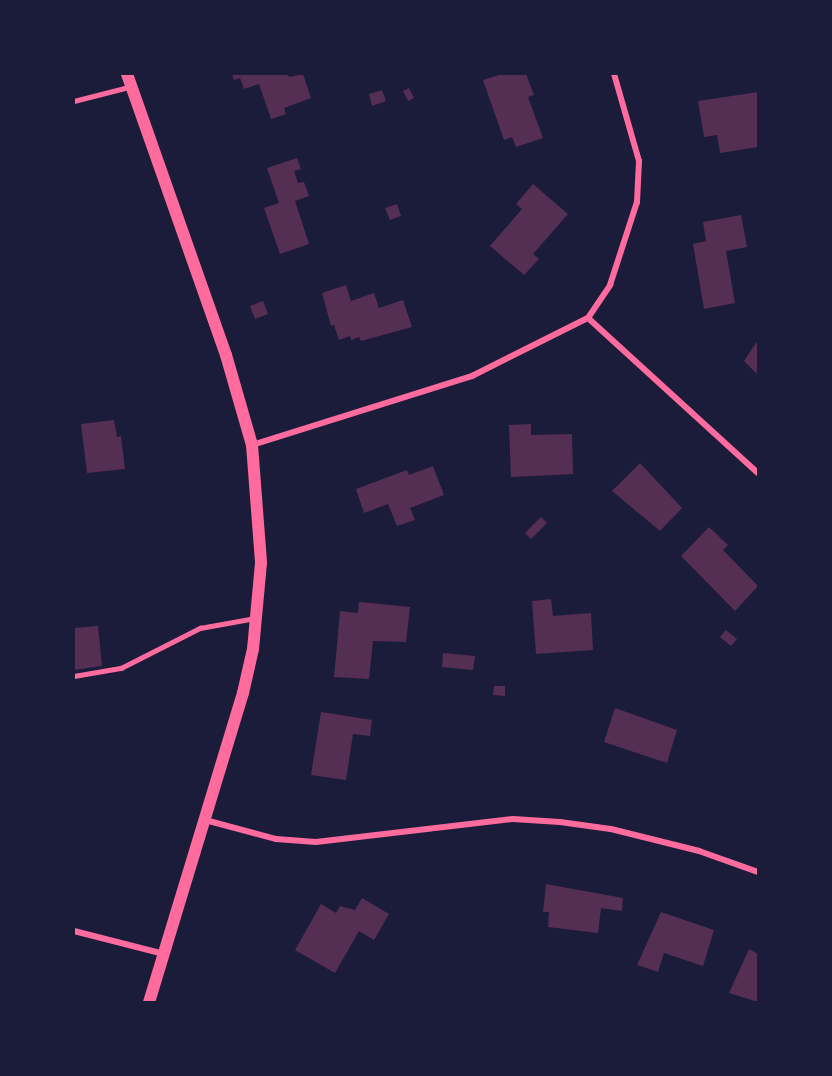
<!DOCTYPE html>
<html>
<head>
<meta charset="utf-8">
<style>
	body { margin:0 }
	#map { position:relative; width:832px; height:1076px; overflow:hidden; background:#1b1b3a; font-family:"IBM Plex Sans",sans-serif }
	div>[style] { position:absolute }
	.building>* { inset:0; background:#542f53 }
	.service>* { height:4.5px; margin:-2.25px; padding:0 2.25px; transform-origin:2.25px; border-radius:2.25px; background:#ff6b9d }
	.minor>* { height:6px; margin:-3px; padding:0 3px; transform-origin:3px; border-radius:3px; background:#ff6b9d }
	.secondary>* { height:12px; margin:-6px; padding:0 6px; transform-origin:6px; border-radius:6px; background:#ff6b9d }
	span { translate:-50% -50%; white-space:nowrap; text-align:center; line-height:1.15; -webkit-text-stroke:4.5px #1b1b3a; paint-order:stroke }
	.frame { position:absolute; inset:0; border:75px solid #1b1b3a; pointer-events:none }
</style>
</head>
<body>
<div id="map">
	<div class="building">
		<div style="clip-path:polygon(232px 74px,288px 74px,289px 77px,303px 74px,311px 98px,284px 108px,286px 114px,271px 119px,259px 84px,244px 89px,240px 78px,234px 80px)"></div>
		<div style="clip-path:polygon(502px 74px,526px 74px,534px 95px,528px 97px,543px 138px,516px 147px,512px 137px,504px 140px,483px 80px)"></div>
		<div style="clip-path:polygon(409px 88px,414px 98px,408px 101px,403px 91px)"></div>
		<div style="clip-path:polygon(382px 90px,386px 101px,372px 106px,369px 94px)"></div>
		<div style="clip-path:polygon(758px 92px,758px 147px,720px 153px,717px 135px,704px 137px,698px 101px)"></div>
		<div style="clip-path:polygon(297px 158px,301px 169px,294px 171px,298px 183px,304px 182px,309px 196px,295px 201px,309px 244px,280px 254px,264px 208px,279px 203px,267px 168px)"></div>
		<div style="clip-path:polygon(533px 184px,568px 214px,533px 254px,539px 259px,524px 275px,490px 246px,522px 209px,516px 204px)"></div>
		<div style="clip-path:polygon(397px 204px,401px 216px,390px 220px,385px 208px)"></div>
		<div style="clip-path:polygon(741px 215px,747px 247px,726px 251px,735px 303px,704px 309px,693px 244px,706px 241px,703px 222px)"></div>
		<div style="clip-path:polygon(346px 285px,351px 301px,374px 293px,379px 308px,403px 300px,412px 327px,361px 341px,359px 337px,351px 340px,350px 336px,339px 340px,334px 325px,331px 326px,322px 293px)"></div>
		<div style="clip-path:polygon(263px 301px,268px 314px,255px 319px,250px 306px)"></div>
		<div style="clip-path:polygon(758px 340px,758px 375px,744px 361px)"></div>
		<div style="clip-path:polygon(114px 420px,117px 437px,121px 436px,125px 469px,87px 473px,81px 424px)"></div>
		<div style="clip-path:polygon(531px 424px,531px 435px,572px 434px,573px 474px,511px 477px,509px 425px)"></div>
		<div style="clip-path:polygon(640px 463px,682px 508px,660px 531px,612px 491px)"></div>
		<div style="clip-path:polygon(433px 466px,444px 495px,410px 508px,415px 520px,397px 526px,388px 504px,364px 513px,356px 489px,407px 470px,409px 475px)"></div>
		<div style="clip-path:polygon(541px 517px,547px 523px,531px 539px,525px 533px)"></div>
		<div style="clip-path:polygon(709px 527px,728px 545px,723px 550px,758px 586px,735px 611px,681px 556px)"></div>
		<div style="clip-path:polygon(551px 599px,553px 616px,591px 613px,593px 650px,536px 654px,532px 601px)"></div>
		<div style="clip-path:polygon(359px 602px,410px 607px,406px 642px,373px 641px,369px 679px,334px 677px,340px 611px,358px 613px)"></div>
		<div style="clip-path:polygon(98px 626px,102px 666px,74px 670px,74px 628px)"></div>
		<div style="clip-path:polygon(726px 630px,737px 639px,731px 646px,720px 637px)"></div>
		<div style="clip-path:polygon(443px 653px,475px 656px,473px 670px,442px 667px)"></div>
		<div style="clip-path:polygon(494px 686px,505px 686px,505px 696px,493px 695px)"></div>
		<div style="clip-path:polygon(615px 708px,677px 730px,667px 763px,604px 742px)"></div>
		<div style="clip-path:polygon(321px 712px,372px 720px,370px 736px,353px 734px,346px 780px,311px 775px)"></div>
		<div style="clip-path:polygon(546px 884px,623px 898px,622px 911px,601px 908px,598px 933px,548px 927px,549px 912px,543px 912px)"></div>
		<div style="clip-path:polygon(362px 898px,389px 914px,374px 940px,359px 931px,335px 973px,295px 950px,321px 904px,336px 913px,340px 906px,355px 910px)"></div>
		<div style="clip-path:polygon(661px 912px,714px 930px,703px 966px,664px 953px,658px 972px,637px 965px)"></div>
		<div style="clip-path:polygon(749px 949px,758px 954px,758px 1002px,729px 993px)"></div>
	</div>
	<div class="service">
		<div style="left:74px;top:101px;width:57px;rotate:-14.3deg"></div>
		<div style="left:74px;top:676px;width:48px;rotate:-9.7deg"></div>
		<div style="left:121px;top:668px;width:89px;rotate:-26.9deg"></div>
		<div style="left:200px;top:628px;width:56px;rotate:-10.3deg"></div>
	</div>
	<div class="minor">
		<div style="left:588px;top:318px;width:230px;rotate:42.4deg"></div>
		<div style="left:252px;top:445px;width:231px;rotate:-17.4deg"></div>
		<div style="left:472px;top:376px;width:130px;rotate:-26.6deg"></div>
		<div style="left:588px;top:318px;width:40px;rotate:-56deg"></div>
		<div style="left:610px;top:285px;width:87px;rotate:-72deg"></div>
		<div style="left:637px;top:202px;width:41px;rotate:-87.2deg"></div>
		<div style="left:639px;top:161px;width:91px;rotate:-106deg"></div>
		<div style="left:205px;top:820px;width:73px;rotate:15deg"></div>
		<div style="left:276px;top:839px;width:40px;rotate:4.3deg"></div>
		<div style="left:316px;top:842px;width:198px;rotate:-6.7deg"></div>
		<div style="left:513px;top:819px;width:47px;rotate:3.7deg"></div>
		<div style="left:560px;top:822px;width:51px;rotate:7.8deg"></div>
		<div style="left:611px;top:829px;width:91px;rotate:14deg"></div>
		<div style="left:699px;top:851px;width:63px;rotate:19.6deg"></div>
		<div style="left:74px;top:931px;width:93px;rotate:14.3deg"></div>
	</div>
	<div class="secondary">
		<div style="left:127px;top:74px;width:298px;rotate:70.6deg"></div>
		<div style="left:226px;top:355px;width:94px;rotate:73.9deg"></div>
		<div style="left:252px;top:445px;width:118px;rotate:85.6deg"></div>
		<div style="left:261px;top:563px;width:86px;rotate:95.3deg"></div>
		<div style="left:253px;top:649px;width:45px;rotate:102.8deg"></div>
		<div style="left:243px;top:693px;width:323px;rotate:106.9deg"></div>
	</div>
	<div class="frame"></div>
</div>
</body>
</html>
